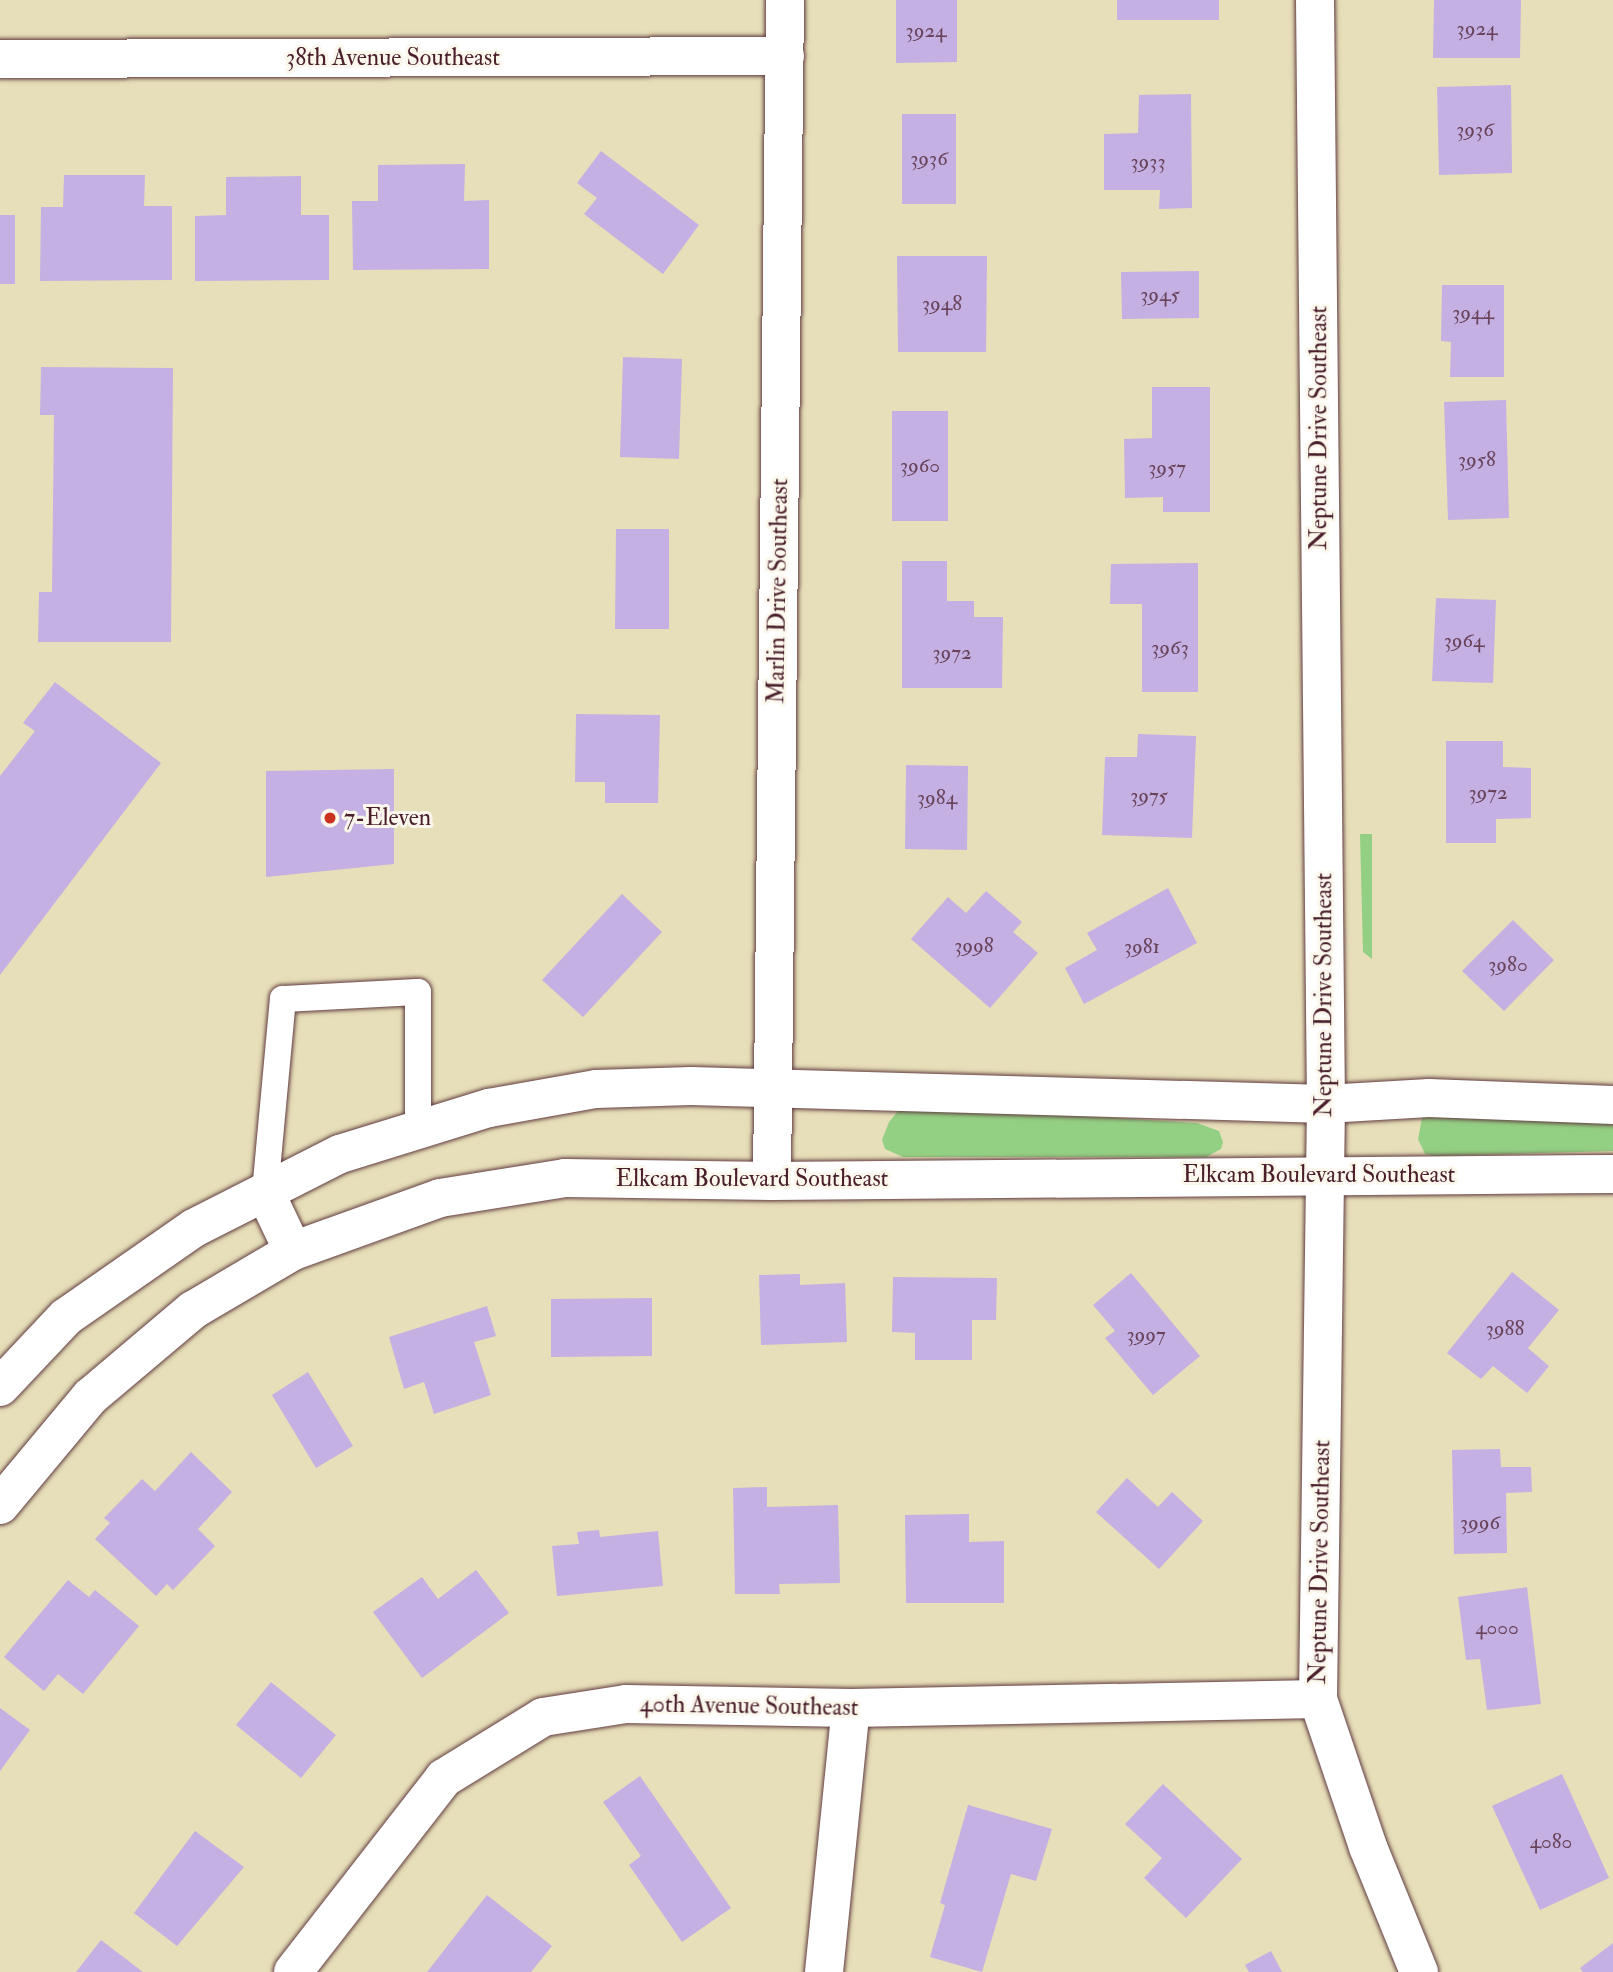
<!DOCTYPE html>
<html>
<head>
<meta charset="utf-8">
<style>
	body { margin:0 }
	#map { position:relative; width:1613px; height:1972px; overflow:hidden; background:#e7dfb9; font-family:"IM FELL Double Pica",serif }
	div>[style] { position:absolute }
	.green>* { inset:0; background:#94d084 }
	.building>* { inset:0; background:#c4b0e3 }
	.roads { filter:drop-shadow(0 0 2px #623c40) drop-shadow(0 0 2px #623c40) }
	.service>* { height:26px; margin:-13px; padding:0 13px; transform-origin:13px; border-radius:13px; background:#fff }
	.minor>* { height:38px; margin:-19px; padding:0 19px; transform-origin:19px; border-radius:19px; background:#fff }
	.tertiary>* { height:38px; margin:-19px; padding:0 19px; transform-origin:19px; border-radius:19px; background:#fff }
	.dots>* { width:19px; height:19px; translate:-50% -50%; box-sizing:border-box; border:4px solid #fbf7ec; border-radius:50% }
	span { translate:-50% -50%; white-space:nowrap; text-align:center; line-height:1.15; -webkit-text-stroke:6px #fbf7ec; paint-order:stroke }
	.number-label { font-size:21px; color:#684359 }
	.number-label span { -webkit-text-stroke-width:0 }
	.street-label { font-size:24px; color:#4a1f2b }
	.poi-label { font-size:24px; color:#4a1f2b }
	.left { translate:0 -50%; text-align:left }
</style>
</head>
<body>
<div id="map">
	<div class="green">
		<div style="clip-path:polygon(1360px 834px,1372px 834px,1372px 959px,1363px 952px)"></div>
		<div style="clip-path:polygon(903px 1105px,1197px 1123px,1219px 1131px,1223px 1142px,1221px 1149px,1206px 1157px,903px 1157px,885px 1149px,882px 1140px,889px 1122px)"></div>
		<div style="clip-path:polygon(1423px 1113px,1613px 1122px,1613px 1151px,1434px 1156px,1425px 1154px,1418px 1139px)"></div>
	</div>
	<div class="building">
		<div style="clip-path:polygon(896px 0,957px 0,957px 62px,896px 63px)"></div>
		<div style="clip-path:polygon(1117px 0,1219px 0,1219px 20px,1117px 20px)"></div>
		<div style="clip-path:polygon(1434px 0,1521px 0,1520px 58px,1433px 58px)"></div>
		<div style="clip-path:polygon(1511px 85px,1512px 173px,1439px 175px,1437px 87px)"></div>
		<div style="clip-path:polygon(1191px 94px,1192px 208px,1159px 209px,1160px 190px,1104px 190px,1104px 134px,1138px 133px,1139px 95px)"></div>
		<div style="clip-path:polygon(902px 114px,956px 114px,956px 204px,902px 204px)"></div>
		<div style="clip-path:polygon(601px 151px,699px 225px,663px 274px,584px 214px,597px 198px,577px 183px)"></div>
		<div style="clip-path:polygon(465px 164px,464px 201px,489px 200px,489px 269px,353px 270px,352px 201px,378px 201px,378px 165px)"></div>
		<div style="clip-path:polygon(64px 175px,145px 175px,144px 206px,172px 206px,172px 280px,40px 281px,41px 207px,63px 207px)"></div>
		<div style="clip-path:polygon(301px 176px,301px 215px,329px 215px,329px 280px,195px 281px,195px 216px,226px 215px,226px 177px)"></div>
		<div style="clip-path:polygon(0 215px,15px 215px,15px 284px,0 284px)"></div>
		<div style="clip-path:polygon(897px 256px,987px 256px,986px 352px,898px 352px)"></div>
		<div style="clip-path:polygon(1199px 271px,1199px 318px,1122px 319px,1121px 272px)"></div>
		<div style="clip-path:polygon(1442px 285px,1504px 285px,1504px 377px,1450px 377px,1451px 342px,1441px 341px)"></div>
		<div style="clip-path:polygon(623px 357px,682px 359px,679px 459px,620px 457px)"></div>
		<div style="clip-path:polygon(41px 367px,173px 368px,171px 642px,38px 642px,39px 592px,52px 592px,54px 415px,40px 415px)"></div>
		<div style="clip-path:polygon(1152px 387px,1210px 387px,1210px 512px,1163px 512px,1163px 497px,1125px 498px,1124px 439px,1152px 438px)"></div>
		<div style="clip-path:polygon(1506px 400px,1509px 518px,1448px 520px,1444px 402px)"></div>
		<div style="clip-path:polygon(892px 411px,948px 411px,948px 521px,892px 521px)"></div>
		<div style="clip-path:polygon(616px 529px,669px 529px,669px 629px,615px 629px)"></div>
		<div style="clip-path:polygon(902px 561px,947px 561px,947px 601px,974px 601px,974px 617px,1003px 617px,1002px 688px,902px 688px)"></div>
		<div style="clip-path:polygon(1198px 563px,1198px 692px,1142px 692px,1142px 604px,1110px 604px,1111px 564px)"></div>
		<div style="clip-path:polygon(1436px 598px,1496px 600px,1493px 683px,1432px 681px)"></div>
		<div style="clip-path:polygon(55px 682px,161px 763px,0 975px,0 776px,35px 731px,23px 723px)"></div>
		<div style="clip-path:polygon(576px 714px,660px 715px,658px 803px,605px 803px,605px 782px,575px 782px)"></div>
		<div style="clip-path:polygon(1138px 734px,1196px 736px,1192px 838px,1102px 835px,1105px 757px,1137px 757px)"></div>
		<div style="clip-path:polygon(1446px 741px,1503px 741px,1503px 767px,1531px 768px,1531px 818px,1496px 819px,1496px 843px,1446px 843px)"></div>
		<div style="clip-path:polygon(906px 765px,968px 766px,967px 850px,905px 849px)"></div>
		<div style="clip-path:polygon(394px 769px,394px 864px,266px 877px,266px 771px)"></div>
		<div style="clip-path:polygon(1168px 888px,1197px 943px,1084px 1004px,1065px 968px,1097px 950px,1087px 933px)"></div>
		<div style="clip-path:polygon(986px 891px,1022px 922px,1013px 932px,1038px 953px,990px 1008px,911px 939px,948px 897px,966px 913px)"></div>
		<div style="clip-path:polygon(622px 894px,662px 932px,583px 1017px,542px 980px)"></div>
		<div style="clip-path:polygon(1513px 920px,1554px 960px,1504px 1011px,1462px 971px)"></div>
		<div style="clip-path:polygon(1512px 1272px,1559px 1310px,1528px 1348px,1549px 1366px,1527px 1393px,1493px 1366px,1481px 1379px,1447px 1353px)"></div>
		<div style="clip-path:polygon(1131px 1273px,1200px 1356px,1153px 1395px,1105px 1338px,1115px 1331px,1093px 1305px)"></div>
		<div style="clip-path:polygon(800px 1274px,800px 1285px,845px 1283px,847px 1342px,761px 1345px,759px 1275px)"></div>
		<div style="clip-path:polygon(893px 1277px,997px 1278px,996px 1320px,972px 1320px,972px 1360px,915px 1360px,915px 1333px,892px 1332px)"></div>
		<div style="clip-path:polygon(652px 1298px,652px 1356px,551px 1357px,551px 1299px)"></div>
		<div style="clip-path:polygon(487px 1306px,496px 1336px,474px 1342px,491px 1395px,434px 1414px,424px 1382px,404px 1389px,389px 1337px)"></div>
		<div style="clip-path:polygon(308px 1372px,353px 1446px,316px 1468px,272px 1395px)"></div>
		<div style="clip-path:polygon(1500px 1449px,1501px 1467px,1531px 1467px,1532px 1492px,1506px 1493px,1507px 1553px,1454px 1554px,1452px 1450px)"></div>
		<div style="clip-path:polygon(191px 1452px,232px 1492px,198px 1529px,215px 1546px,173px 1590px,167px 1584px,156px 1596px,95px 1539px,110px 1523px,104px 1518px,142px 1479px,155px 1491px)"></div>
		<div style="clip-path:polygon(1127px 1478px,1158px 1507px,1172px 1492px,1203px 1521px,1159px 1569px,1096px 1512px)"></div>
		<div style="clip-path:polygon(767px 1487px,767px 1507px,838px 1505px,840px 1583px,779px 1584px,780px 1594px,735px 1594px,733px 1488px)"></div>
		<div style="clip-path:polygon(969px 1514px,969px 1542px,1004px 1541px,1004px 1603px,906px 1603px,905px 1515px)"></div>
		<div style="clip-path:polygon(599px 1530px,600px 1537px,658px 1531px,663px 1586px,557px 1596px,552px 1546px,579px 1544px,577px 1532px)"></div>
		<div style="clip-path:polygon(476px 1570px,509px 1613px,422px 1678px,373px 1612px,422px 1577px,438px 1599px)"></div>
		<div style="clip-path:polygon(68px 1580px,89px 1597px,95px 1590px,139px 1626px,83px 1694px,58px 1674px,44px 1691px,4px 1657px)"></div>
		<div style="clip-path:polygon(1527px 1587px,1541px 1704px,1487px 1710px,1480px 1659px,1466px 1660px,1458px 1597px)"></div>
		<div style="clip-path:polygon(271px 1682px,336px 1735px,301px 1778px,236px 1725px)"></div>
		<div style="clip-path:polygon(0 1708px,30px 1730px,0 1771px)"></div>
		<div style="clip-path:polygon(1562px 1774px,1609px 1878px,1540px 1910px,1492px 1806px)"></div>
		<div style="clip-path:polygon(640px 1776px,731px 1908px,682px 1942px,629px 1865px,641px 1856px,603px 1802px)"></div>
		<div style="clip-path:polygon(1163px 1784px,1242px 1859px,1186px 1918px,1144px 1878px,1162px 1858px,1125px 1824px)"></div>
		<div style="clip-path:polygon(968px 1805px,1052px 1829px,1036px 1881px,1011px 1874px,982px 1972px,930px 1957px,945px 1905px,940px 1903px)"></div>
		<div style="clip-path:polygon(195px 1831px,244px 1867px,177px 1946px,134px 1913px)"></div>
		<div style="clip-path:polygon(487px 1895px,552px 1946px,531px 1972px,427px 1972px)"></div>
		<div style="clip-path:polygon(101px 1940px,143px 1972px,76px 1972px)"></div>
		<div style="clip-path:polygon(1613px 1943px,1613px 1972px,1583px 1972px,1580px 1968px)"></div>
		<div style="clip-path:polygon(1271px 1951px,1282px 1972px,1249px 1972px,1245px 1965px)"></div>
	</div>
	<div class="roads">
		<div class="service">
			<div style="left:265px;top:1192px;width:194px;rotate:-84.7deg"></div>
			<div style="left:283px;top:999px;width:135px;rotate:-3deg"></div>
			<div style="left:418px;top:992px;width:134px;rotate:90deg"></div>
		</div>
		<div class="minor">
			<div style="left:1315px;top:0;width:1104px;rotate:89.43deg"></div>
			<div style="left:1326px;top:1104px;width:595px;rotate:90.77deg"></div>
			<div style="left:1318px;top:1699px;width:156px;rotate:71.3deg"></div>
			<div style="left:1368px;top:1847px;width:135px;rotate:67.8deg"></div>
			<div style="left:0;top:59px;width:785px;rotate:-0.22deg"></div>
			<div style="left:772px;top:1181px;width:1181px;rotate:-89.37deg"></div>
			<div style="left:293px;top:1972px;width:246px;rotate:-52.1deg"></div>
			<div style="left:444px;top:1778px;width:116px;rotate:-31.6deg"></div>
			<div style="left:543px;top:1717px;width:84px;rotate:-8.9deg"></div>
			<div style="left:626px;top:1704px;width:225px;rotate:1deg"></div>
			<div style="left:851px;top:1708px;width:467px;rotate:-1.1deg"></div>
			<div style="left:824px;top:1972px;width:265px;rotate:-84.2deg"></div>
		</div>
		<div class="tertiary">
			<div style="left:265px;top:1192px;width:65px;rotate:64.6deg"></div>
			<div style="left:0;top:1387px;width:96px;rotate:-46.7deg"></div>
			<div style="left:66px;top:1317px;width:156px;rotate:-34.8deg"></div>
			<div style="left:194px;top:1228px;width:164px;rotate:-26.9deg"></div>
			<div style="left:340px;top:1154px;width:156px;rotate:-17.2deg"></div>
			<div style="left:489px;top:1108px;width:109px;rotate:-10.1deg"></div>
			<div style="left:596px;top:1089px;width:95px;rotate:-1.8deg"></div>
			<div style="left:691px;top:1086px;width:635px;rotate:1.62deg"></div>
			<div style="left:1326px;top:1104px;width:103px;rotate:-3.3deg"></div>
			<div style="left:1429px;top:1098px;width:184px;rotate:2.2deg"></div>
			<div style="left:0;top:1505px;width:141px;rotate:-50.2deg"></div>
			<div style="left:90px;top:1397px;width:135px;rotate:-40.2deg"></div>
			<div style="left:193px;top:1310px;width:116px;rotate:-30.5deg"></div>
			<div style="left:293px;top:1251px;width:156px;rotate:-19.8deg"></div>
			<div style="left:440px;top:1198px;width:127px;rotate:-9.1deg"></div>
			<div style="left:565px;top:1178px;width:207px;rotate:0.8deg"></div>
			<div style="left:772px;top:1181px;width:841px;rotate:-0.48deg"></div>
		</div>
	</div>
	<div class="dots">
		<div style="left:330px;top:818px;background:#c8321e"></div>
	</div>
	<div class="number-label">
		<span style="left:1477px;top:29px">3924</span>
		<span style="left:926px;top:31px">3924</span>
		<span style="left:1475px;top:130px">3936</span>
		<span style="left:929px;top:159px">3936</span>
		<span style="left:1148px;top:162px">3933</span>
		<span style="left:1160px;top:295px">3945</span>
		<span style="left:942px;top:304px">3948</span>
		<span style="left:1473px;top:313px">3944</span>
		<span style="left:1477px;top:460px">3958</span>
		<span style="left:920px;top:466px">3960</span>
		<span style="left:1167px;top:468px">3957</span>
		<span style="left:1464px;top:641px">3964</span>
		<span style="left:1170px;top:648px">3963</span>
		<span style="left:952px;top:653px">3972</span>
		<span style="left:1488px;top:793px">3972</span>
		<span style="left:1149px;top:796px">3975</span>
		<span style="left:937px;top:798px">3984</span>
		<span style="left:974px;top:946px">3998</span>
		<span style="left:1142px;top:947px">3981</span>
		<span style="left:1508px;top:965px">3980</span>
		<span style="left:1505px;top:1329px">3988</span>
		<span style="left:1146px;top:1335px">3997</span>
		<span style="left:1480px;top:1523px">3996</span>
		<span style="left:1497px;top:1628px">4000</span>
		<span style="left:1551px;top:1842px">4080</span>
	</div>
	<div class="street-label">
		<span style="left:393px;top:58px">38th Avenue Southeast</span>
		<span style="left:1319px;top:428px;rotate:-90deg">Neptune Drive Southeast</span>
		<span style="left:778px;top:591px;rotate:-89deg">Marlin Drive Southeast</span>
		<span style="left:1324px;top:995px;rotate:-90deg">Neptune Drive Southeast</span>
		<span style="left:1319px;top:1175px">Elkcam Boulevard Southeast</span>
		<span style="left:752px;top:1179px">Elkcam Boulevard Southeast</span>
		<span style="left:1320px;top:1562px;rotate:-89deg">Neptune Drive Southeast</span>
		<span style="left:749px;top:1706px;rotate:1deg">40th Avenue Southeast</span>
	</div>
	<div class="poi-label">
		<span class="left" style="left:344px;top:818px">7-Eleven</span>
	</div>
</div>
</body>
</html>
